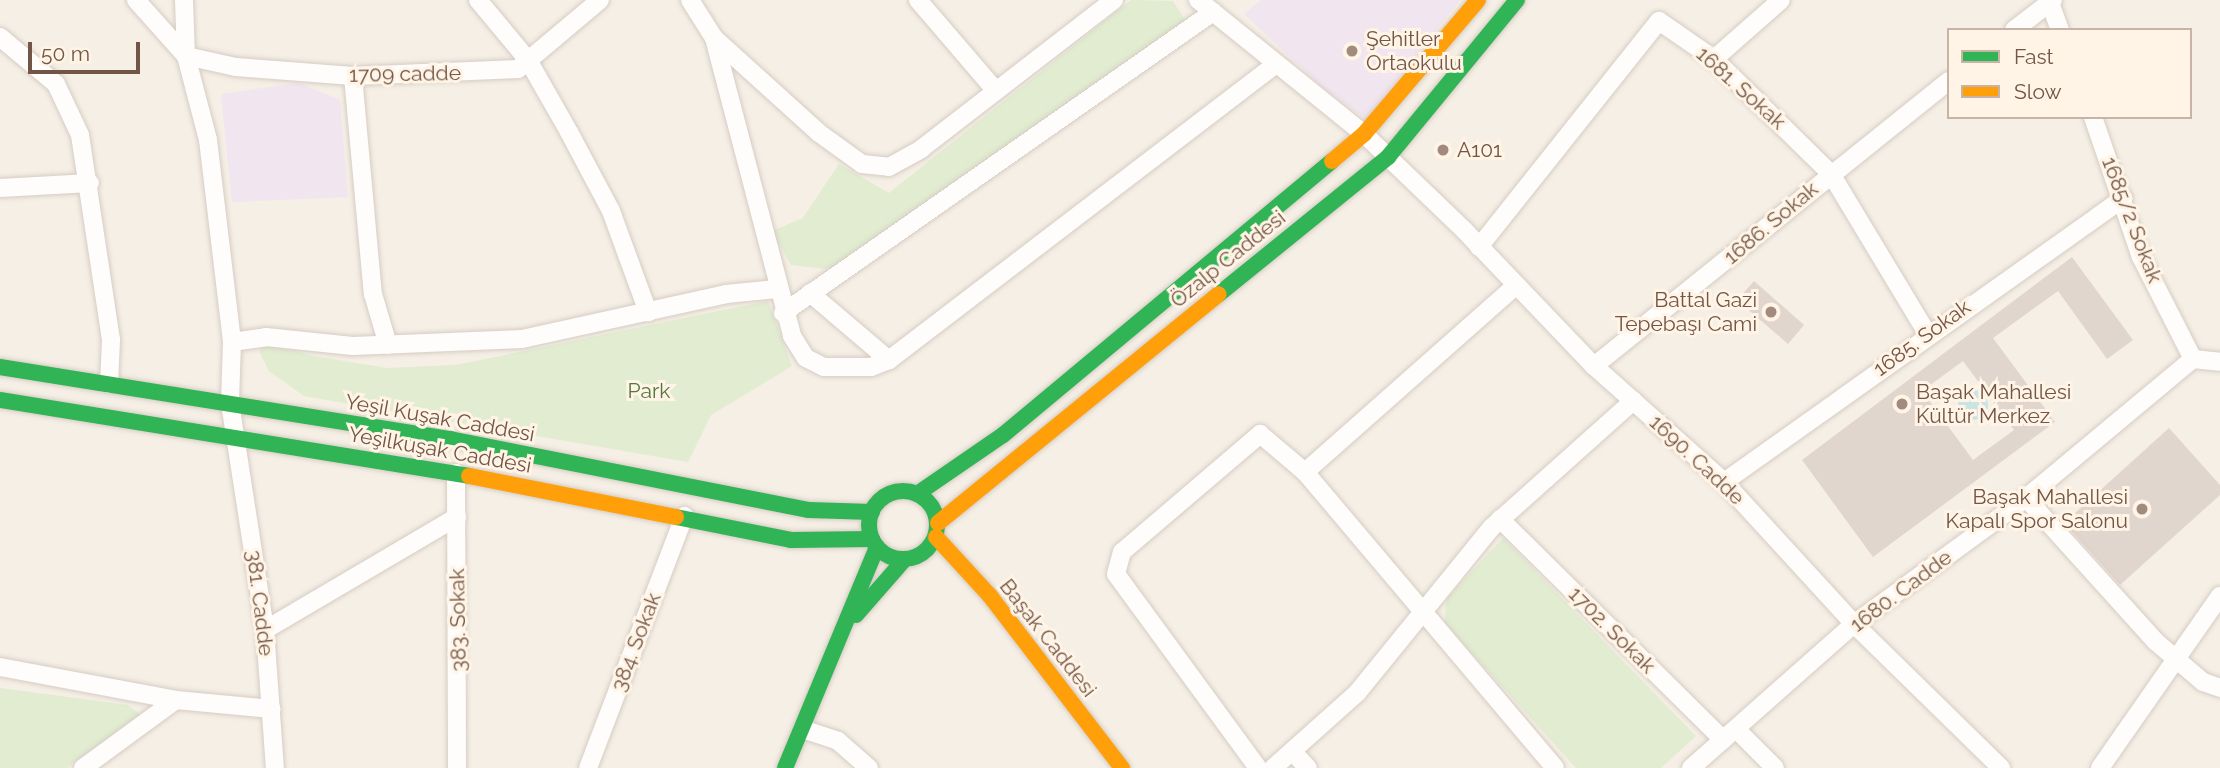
<!DOCTYPE html>
<html>
<head>
<meta charset="utf-8">
<style>
	body { margin:0 }
	#map { position:relative; width:2220px; height:768px; overflow:hidden; background:#f5efe5; font-family:Raleway,sans-serif }
	div>[style] { position:absolute }
	.education>* { inset:0; background:#f1e5ef }
	.green>* { inset:0; background:#e1ecd0 }
	.water>* { inset:0; background:#c8e4e5 }
	.round { border-radius:50% }
	.building>* { inset:0; background:#e1d6cd }
	.roads { filter:drop-shadow(0 0 2px #d6ccc4) drop-shadow(0 0 2px #d6ccc4) }
	.street>* { height:18px; margin:-9px; padding:0 9px; transform-origin:9px; border-radius:9px; background:#fefdfb }
	.fast>* { height:16px; margin:-8px; padding:0 8px; transform-origin:8px; border-radius:8px; background:#30b455 }
	.fast>.ring { margin:-8px; padding:0; box-sizing:content-box; background:none; border:16px solid #30b455; border-radius:50% }
	.slow>* { height:16px; margin:-8px; padding:0 8px; transform-origin:8px; border-radius:8px; background:#ff9f0a }
	.dots>* { width:19px; height:19px; translate:-50% -50%; box-sizing:border-box; border:4px solid #fff4e5; border-radius:50% }
	span { translate:-50% -50%; white-space:nowrap; text-align:center; line-height:1.15; -webkit-text-stroke:6px #fff4e5; paint-order:stroke }
	.poi-label { font-size:21px; color:#725547 }
	.left { translate:0 -50%; text-align:left }
	.right { translate:-100% -50%; text-align:right }
	.street-label { font-size:21px; color:#725547 }
	.park-label { font-size:21px; color:#52783f }
	.legend { position:absolute; left:1947px; top:28px; width:245px; height:91px; box-sizing:border-box; background:#fff4e5; border:2px solid #c7b4a6; margin:0; padding:9px 12px; list-style:none; font-size:21px; color:#725547 }
	.legend li { display:flex; align-items:center; gap:14px; height:35px }
	.legend b { width:35px; border:2px solid #c7b4a6 }
	.scale { position:absolute; left:28px; top:42px; width:112px; height:32px; box-sizing:border-box; border:4px solid #725547; border-top:0; padding-left:9px; font-size:21px; line-height:24px; white-space:nowrap; color:#725547; -webkit-text-stroke:5px #fff4e5; paint-order:stroke }
</style>
</head>
<body>
<div id="map">
	<div class="education">
		<div style="clip-path:polygon(1261px 0,1460px 0,1366px 119px,1323px 88px,1244px 14px)"></div>
		<div style="clip-path:polygon(299px 83px,340px 100px,348px 197px,232px 202px,221px 94px)"></div>
	</div>
	<div class="green">
		<div style="clip-path:polygon(1131px 0,1173px 1px,1187px 23px,835px 270px,791px 265px,772px 231px,803px 218px,839px 164px,889px 193px)"></div>
		<div style="clip-path:polygon(768px 301px,792px 366px,711px 415px,688px 462px,304px 396px,269px 371px,259px 351px,265px 342px,313px 356px,387px 368px,456px 365px)"></div>
		<div style="clip-path:polygon(1503px 538px,1696px 736px,1661px 768px,1576px 768px,1445px 623px,1446px 599px)"></div>
		<div style="clip-path:polygon(0 688px,128px 705px,141px 715px,67px 768px,0 768px)"></div>
	</div>
	<div class="water">
		<div class="round" style="left:1958px;top:390px;width:30px;height:30px"></div>
	</div>
	<div class="building">
		<div style="clip-path:polygon(evenodd,2072px 257px,2133px 340px,2107px 359px,2058px 291px,1993px 338px,2055px 422px,1873px 557px,1802px 460px,2072px 257px,1963px 361px,2014px 430px,1973px 460px,1922px 391px,1963px 361px)"></div>
		<div style="clip-path:polygon(1754px 281px,1804px 325px,1788px 344px,1737px 300px)"></div>
		<div style="clip-path:polygon(2169px 428px,2220px 485px,2220px 495px,2120px 585px,2064px 523px)"></div>
	</div>
	<div class="roads">
		<div class="street">
			<div style="left:136px;top:0;width:75px;rotate:48.2deg"></div>
			<div style="left:186px;top:56px;width:87px;rotate:75.3deg"></div>
			<div style="left:208px;top:140px;width:203px;rotate:83.2deg"></div>
			<div style="left:232px;top:342px;width:61px;rotate:91.9deg"></div>
			<div style="left:230px;top:403px;width:230px;rotate:81.2deg"></div>
			<div style="left:265px;top:630px;width:138px;rotate:85.9deg"></div>
			<div style="left:184px;top:0;width:56px;rotate:88deg"></div>
			<div style="left:186px;top:56px;width:51px;rotate:12.4deg"></div>
			<div style="left:236px;top:67px;width:117px;rotate:4.4deg"></div>
			<div style="left:353px;top:76px;width:165px;rotate:-2.4deg"></div>
			<div style="left:518px;top:69px;width:107px;rotate:-40.1deg"></div>
			<div style="left:478px;top:0;width:78px;rotate:50.2deg"></div>
			<div style="left:528px;top:60px;width:83px;rotate:60.3deg"></div>
			<div style="left:569px;top:132px;width:89px;rotate:62deg"></div>
			<div style="left:611px;top:211px;width:108px;rotate:69.9deg"></div>
			<div style="left:690px;top:0;width:45px;rotate:57.7deg"></div>
			<div style="left:714px;top:38px;width:308px;rotate:75.3deg"></div>
			<div style="left:792px;top:336px;width:26px;rotate:58deg"></div>
			<div style="left:806px;top:358px;width:20px;rotate:27deg"></div>
			<div style="left:824px;top:367px;width:47px"></div>
			<div style="left:871px;top:367px;width:19px;rotate:-21deg"></div>
			<div style="left:889px;top:360px;width:487px;rotate:-37.4deg"></div>
			<div style="left:918px;top:0;width:120px;rotate:49.4deg"></div>
			<div style="left:1198px;top:0;width:213px;rotate:38.9deg"></div>
			<div style="left:1364px;top:134px;width:139px;rotate:43.8deg"></div>
			<div style="left:1464px;top:230px;width:188px;rotate:46.3deg"></div>
			<div style="left:1594px;top:366px;width:174px;rotate:41.7deg"></div>
			<div style="left:1724px;top:482px;width:193px;rotate:47.5deg"></div>
			<div style="left:1854px;top:624px;width:206px;rotate:44.4deg"></div>
			<div style="left:2049px;top:0;width:32px;rotate:70deg"></div>
			<div style="left:2014px;top:30px;width:49px;rotate:-37.6deg"></div>
			<div style="left:0;top:37px;width:73px;rotate:40deg"></div>
			<div style="left:56px;top:84px;width:56px;rotate:64.8deg"></div>
			<div style="left:80px;top:135px;width:207px;rotate:81.4deg"></div>
			<div style="left:111px;top:340px;width:44px;rotate:92.6deg"></div>
			<div style="left:714px;top:38px;width:142px;rotate:42.1deg"></div>
			<div style="left:819px;top:133px;width:53px;rotate:35.8deg"></div>
			<div style="left:862px;top:164px;width:27px;rotate:6deg"></div>
			<div style="left:889px;top:167px;width:37px;rotate:-29deg"></div>
			<div style="left:921px;top:149px;width:244px;rotate:-37.7deg"></div>
			<div style="left:1714px;top:59px;width:89px;rotate:-41.4deg"></div>
			<div style="left:353px;top:76px;width:219px;rotate:84.8deg"></div>
			<div style="left:373px;top:294px;width:53px;rotate:73.6deg"></div>
			<div style="left:2093px;top:117px;width:148px;rotate:71.1deg"></div>
			<div style="left:2141px;top:257px;width:114px;rotate:63deg"></div>
			<div style="left:0;top:188px;width:90px;rotate:-3.2deg"></div>
			<div style="left:1479px;top:247px;width:289px;rotate:-51.5deg"></div>
			<div style="left:1659px;top:21px;width:67px;rotate:34.6deg"></div>
			<div style="left:1714px;top:59px;width:164px;rotate:44.5deg"></div>
			<div style="left:1831px;top:174px;width:186px;rotate:58.9deg"></div>
			<div style="left:810px;top:293px;width:104px;rotate:40.3deg"></div>
			<div style="left:783px;top:313px;width:525px;rotate:-34.99deg"></div>
			<div style="left:232px;top:342px;width:34px;rotate:-8deg"></div>
			<div style="left:266px;top:337px;width:87px;rotate:5.9deg"></div>
			<div style="left:353px;top:346px;width:169px;rotate:-2.4deg"></div>
			<div style="left:522px;top:339px;width:209px;rotate:-12.4deg"></div>
			<div style="left:726px;top:294px;width:51px;rotate:-5.6deg"></div>
			<div style="left:1594px;top:366px;width:455px;rotate:-38.8deg"></div>
			<div style="left:1305px;top:472px;width:282px;rotate:-41.5deg"></div>
			<div style="left:456px;top:473px;width:295px;rotate:89.8deg"></div>
			<div style="left:1724px;top:482px;width:490px;rotate:-35.4deg"></div>
			<div style="left:2026px;top:498px;width:193px;rotate:47.9deg"></div>
			<div style="left:2155px;top:641px;width:63px;rotate:40.5deg"></div>
			<div style="left:2203px;top:682px;width:18px;rotate:19deg"></div>
			<div style="left:1500px;top:519px;width:314px;rotate:44.7deg"></div>
			<div style="left:265px;top:630px;width:223px;rotate:-30.5deg"></div>
			<div style="left:0;top:667px;width:179px;rotate:10.6deg"></div>
			<div style="left:802px;top:729px;width:38px;rotate:18deg"></div>
			<div style="left:838px;top:741px;width:41px;rotate:41.1deg"></div>
			<div style="left:1736px;top:729px;width:55px;rotate:45deg"></div>
			<div style="left:1292px;top:751px;width:23px;rotate:47deg"></div>
			<div style="left:83px;top:768px;width:115px;rotate:-36.2deg"></div>
			<div style="left:176px;top:700px;width:96px;rotate:5.4deg"></div>
			<div style="left:588px;top:768px;width:270px;rotate:-69.1deg"></div>
			<div style="left:1258px;top:768px;width:240px;rotate:-126.2deg"></div>
			<div style="left:1116px;top:574px;width:23px;rotate:-75deg"></div>
			<div style="left:1122px;top:552px;width:182px;rotate:-40.5deg"></div>
			<div style="left:1260px;top:434px;width:59px;rotate:40.2deg"></div>
			<div style="left:1305px;top:472px;width:387px;rotate:49.8deg"></div>
			<div style="left:1273px;top:768px;width:113px;rotate:-41.8deg"></div>
			<div style="left:1357px;top:693px;width:213px;rotate:-50.9deg"></div>
			<div style="left:1491px;top:528px;width:191px;rotate:-41.8deg"></div>
			<div style="left:1691px;top:768px;width:217px;rotate:-41.5deg"></div>
			<div style="left:1854px;top:624px;width:213px;rotate:-36.2deg"></div>
			<div style="left:2026px;top:498px;width:217px;rotate:-39.8deg"></div>
			<div style="left:2193px;top:359px;width:27px;rotate:6deg"></div>
			<div style="left:2100px;top:768px;width:210px;rotate:-55.1deg"></div>
		</div>
		<div class="fast">
			<div style="left:1219px;top:294px;width:218px;rotate:-39deg"></div>
			<div style="left:1388px;top:157px;width:203px;rotate:-50.6deg"></div>
			<div style="left:0;top:367px;width:456px;rotate:9.1deg"></div>
			<div style="left:450px;top:439px;width:366px;rotate:11.2deg"></div>
			<div style="left:809px;top:510px;width:63px;rotate:1.8deg"></div>
			<div style="left:0;top:400px;width:475px;rotate:9.2deg"></div>
			<div class="ring" style="left:869px;top:491px;width:52px;height:52px"></div>
			<div style="left:917px;top:494px;width:104px;rotate:-34.5deg"></div>
			<div style="left:1003px;top:435px;width:428px;rotate:-39.8deg"></div>
			<div style="left:676px;top:517px;width:117px;rotate:11.3deg"></div>
			<div style="left:791px;top:540px;width:81px;rotate:-0.7deg"></div>
			<div style="left:856px;top:615px;width:73px;rotate:-48.9deg"></div>
			<div style="left:785px;top:768px;width:239px;rotate:-67.4deg"></div>
		</div>
		<div class="slow">
			<div style="left:1332px;top:161px;width:42px;rotate:-40.2deg"></div>
			<div style="left:1364px;top:134px;width:176px;rotate:-49.6deg"></div>
			<div style="left:469px;top:476px;width:211px;rotate:11.2deg"></div>
			<div style="left:938px;top:523px;width:362px;rotate:-39.2deg"></div>
			<div style="left:936px;top:537px;width:80px;rotate:47.5deg"></div>
			<div style="left:990px;top:596px;width:217px;rotate:52.5deg"></div>
		</div>
	</div>
	<div class="dots">
		<div style="left:1352px;top:51px;background:#a08b7e"></div>
		<div style="left:1443px;top:150px;background:#a08b7e"></div>
		<div style="left:1771px;top:312px;background:#a08b7e"></div>
		<div style="left:1902px;top:404px;background:#a08b7e"></div>
		<div style="left:2142px;top:509px;background:#a08b7e"></div>
	</div>
	<div class="poi-label">
		<span class="left" style="left:1366px;top:51px">Şehitler<br>Ortaokulu</span>
		<span class="left" style="left:1457px;top:150px">A101</span>
		<span class="right" style="left:1757px;top:312px">Battal Gazi<br>Tepebaşı Cami</span>
		<span class="left" style="left:1916px;top:404px">Başak Mahallesi<br>Kültür Merkez</span>
		<span class="right" style="left:2128px;top:509px">Başak Mahallesi<br>Kapalı Spor Salonu</span>
	</div>
	<div class="street-label">
		<span style="left:405px;top:74px;rotate:-1deg">1709 cadde</span>
		<span style="left:1741px;top:88px;rotate:42deg">1681. Sokak</span>
		<span style="left:2132px;top:220px;rotate:69deg">1685/2 Sokak</span>
		<span style="left:1771px;top:223px;rotate:-40deg">1686. Sokak</span>
		<span style="left:1228px;top:259px;rotate:-39deg">Özalp Caddesi</span>
		<span style="left:1922px;top:338px;rotate:-36deg">1685. Sokak</span>
		<span style="left:440px;top:418px;rotate:10deg">Yeşil Kuşak Caddesi</span>
		<span style="left:440px;top:450px;rotate:10deg">Yeşilkuşak Caddesi</span>
		<span style="left:1697px;top:460px;rotate:43deg">1690. Cadde</span>
		<span style="left:1901px;top:591px;rotate:-37deg">1680. Cadde</span>
		<span style="left:260px;top:603px;rotate:83deg">381. Cadde</span>
		<span style="left:458px;top:620px;rotate:-91deg">383. Sokak</span>
		<span style="left:1612px;top:630px;rotate:45deg">1702. Sokak</span>
		<span style="left:1048px;top:638px;rotate:52deg">Başak Caddesi</span>
		<span style="left:636px;top:642px;rotate:-69deg">384. Sokak</span>
	</div>
	<div class="park-label">
		<span style="left:649px;top:391px">Park</span>
	</div>
	<ul class="legend">
	<li><b style="height:9px;background:#30b455"></b>Fast</li>
	<li><b style="height:9px;background:#ff9f0a"></b>Slow</li>
	</ul>
	<div class="scale">50 m</div>
</div>
</body>
</html>
